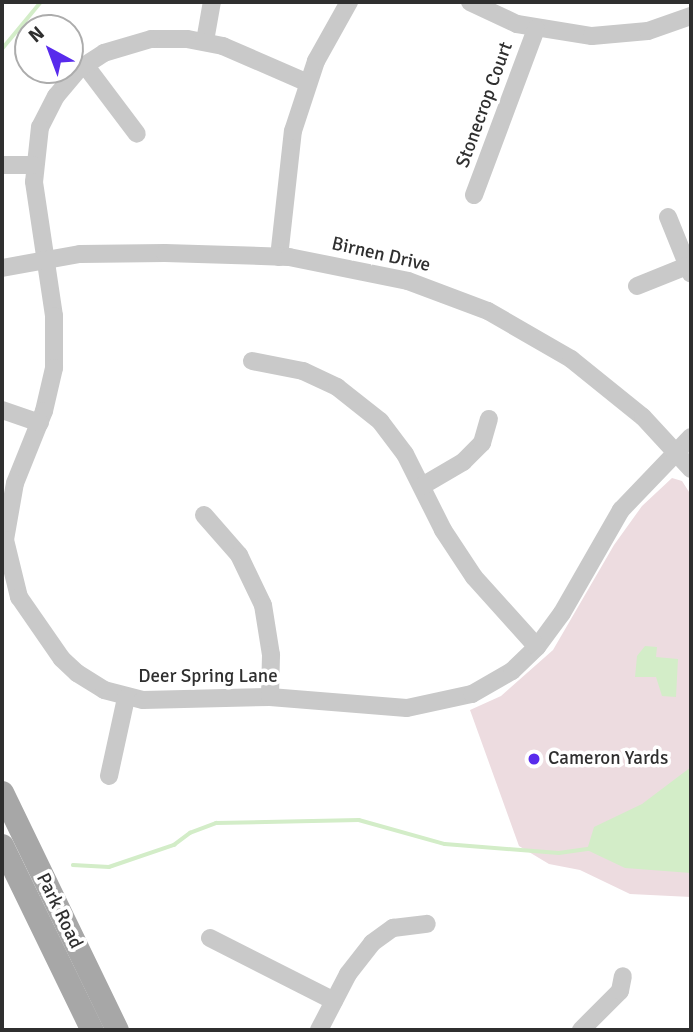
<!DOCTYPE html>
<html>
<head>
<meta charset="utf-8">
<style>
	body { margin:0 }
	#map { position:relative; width:693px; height:1032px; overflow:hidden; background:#fff; font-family:Signika,sans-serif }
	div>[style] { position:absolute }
	.green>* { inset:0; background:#eddce0 }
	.water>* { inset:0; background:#d3edc8 }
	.stream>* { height:3.5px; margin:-1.75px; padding:0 1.75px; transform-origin:1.75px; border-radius:1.75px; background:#d3edc8 }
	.minor>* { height:18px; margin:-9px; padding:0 9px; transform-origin:9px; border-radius:9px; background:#c9c9c9 }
	.major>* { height:23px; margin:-11.5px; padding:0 11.5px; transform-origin:11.5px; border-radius:11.5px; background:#a7a7a7 }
	.dots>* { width:19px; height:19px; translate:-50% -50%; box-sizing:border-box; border:4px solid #fff; border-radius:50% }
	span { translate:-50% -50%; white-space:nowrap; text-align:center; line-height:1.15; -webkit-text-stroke:7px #fff; paint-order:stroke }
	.street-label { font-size:19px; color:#2f2f2f }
	.poi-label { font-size:19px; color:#2f2f2f }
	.left { translate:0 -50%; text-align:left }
	.frame { position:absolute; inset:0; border:4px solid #2f2f2f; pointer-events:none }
	.north { position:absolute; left:14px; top:14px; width:70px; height:70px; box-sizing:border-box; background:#fff; border:2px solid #acacac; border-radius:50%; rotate:319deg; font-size:19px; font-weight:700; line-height:28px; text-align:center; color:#2f2f2f }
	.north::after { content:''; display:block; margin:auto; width:24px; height:32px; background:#582bec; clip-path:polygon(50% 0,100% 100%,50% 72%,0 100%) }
</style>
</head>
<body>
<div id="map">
	<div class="green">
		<div style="clip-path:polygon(672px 478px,682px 481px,691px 495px,691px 897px,630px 894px,580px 870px,549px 864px,519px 846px,470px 710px,501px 696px,553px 650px,614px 545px,642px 506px)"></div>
	</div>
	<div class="water">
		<div style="clip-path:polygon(645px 646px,657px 647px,656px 657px,678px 659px,676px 697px,662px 696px,656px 677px,635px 677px,637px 656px)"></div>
		<div style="clip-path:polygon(691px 767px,691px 873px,625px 868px,587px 850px,594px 827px,642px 804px)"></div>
	</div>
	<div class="stream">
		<div style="left:2px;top:49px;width:61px;rotate:-50.3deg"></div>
		<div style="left:73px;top:865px;width:36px;rotate:3deg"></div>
		<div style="left:109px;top:867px;width:69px;rotate:-18.7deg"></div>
		<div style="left:174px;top:845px;width:20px;rotate:-37deg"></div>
		<div style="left:190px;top:833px;width:28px;rotate:-21deg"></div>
		<div style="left:216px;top:823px;width:143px;rotate:-1.2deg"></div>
		<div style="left:359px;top:820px;width:89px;rotate:15.6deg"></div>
		<div style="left:445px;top:844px;width:114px;rotate:4.5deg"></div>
		<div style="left:559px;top:853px;width:30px;rotate:-8deg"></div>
	</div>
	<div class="minor">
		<div style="left:470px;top:2px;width:52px;rotate:25.1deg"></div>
		<div style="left:517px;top:24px;width:76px;rotate:9.1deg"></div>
		<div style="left:592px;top:36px;width:56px;rotate:-5.1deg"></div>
		<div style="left:648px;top:31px;width:46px;rotate:-19.2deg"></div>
		<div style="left:205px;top:41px;width:40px;rotate:-80deg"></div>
		<div style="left:85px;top:65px;width:86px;rotate:53deg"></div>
		<div style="left:308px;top:83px;width:93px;rotate:-156.5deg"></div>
		<div style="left:223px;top:46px;width:37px;rotate:-169deg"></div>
		<div style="left:187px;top:39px;width:36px;rotate:180deg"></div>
		<div style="left:151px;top:39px;width:49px;rotate:163.4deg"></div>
		<div style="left:104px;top:53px;width:31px;rotate:147deg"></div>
		<div style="left:78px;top:70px;width:34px;rotate:130deg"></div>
		<div style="left:56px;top:96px;width:35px;rotate:117deg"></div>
		<div style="left:40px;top:127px;width:55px;rotate:96.2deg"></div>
		<div style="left:34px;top:182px;width:135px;rotate:81.5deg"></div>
		<div style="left:54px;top:316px;width:52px;rotate:90deg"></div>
		<div style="left:54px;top:368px;width:44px;rotate:103.1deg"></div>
		<div style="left:44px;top:411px;width:78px;rotate:111.9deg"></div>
		<div style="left:15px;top:483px;width:58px;rotate:100deg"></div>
		<div style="left:5px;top:540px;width:59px;rotate:76.2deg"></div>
		<div style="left:19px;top:597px;width:75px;rotate:55.3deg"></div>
		<div style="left:62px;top:659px;width:21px;rotate:43deg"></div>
		<div style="left:77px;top:673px;width:32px;rotate:32deg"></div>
		<div style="left:104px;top:690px;width:40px;rotate:14.4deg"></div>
		<div style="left:143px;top:700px;width:127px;rotate:-1.4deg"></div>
		<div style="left:270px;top:697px;width:137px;rotate:4.6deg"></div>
		<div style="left:407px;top:708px;width:66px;rotate:-12.2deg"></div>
		<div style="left:472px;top:694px;width:46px;rotate:-29.9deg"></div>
		<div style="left:512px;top:671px;width:35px;rotate:-44deg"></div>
		<div style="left:537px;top:647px;width:42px;rotate:-53.7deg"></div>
		<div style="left:562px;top:613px;width:119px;rotate:-60.2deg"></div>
		<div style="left:621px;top:510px;width:101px;rotate:-46.2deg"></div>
		<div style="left:2px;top:165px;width:31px"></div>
		<div style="left:474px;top:195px;width:177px;rotate:-69.5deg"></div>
		<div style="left:668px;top:217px;width:61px;rotate:68deg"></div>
		<div style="left:279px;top:257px;width:127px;rotate:-83.7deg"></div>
		<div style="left:293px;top:131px;width:74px;rotate:-71.8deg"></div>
		<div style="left:316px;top:61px;width:68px;rotate:-60.8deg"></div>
		<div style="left:2px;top:268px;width:79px;rotate:-10.2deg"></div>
		<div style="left:80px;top:254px;width:85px;rotate:-0.7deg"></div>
		<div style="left:165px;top:253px;width:124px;rotate:1.8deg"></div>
		<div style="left:289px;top:257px;width:121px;rotate:11.4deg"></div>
		<div style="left:408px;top:281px;width:85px;rotate:20.6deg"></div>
		<div style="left:488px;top:311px;width:96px;rotate:30deg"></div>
		<div style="left:571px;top:359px;width:92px;rotate:38.9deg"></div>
		<div style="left:643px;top:417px;width:71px;rotate:47.3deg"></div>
		<div style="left:637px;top:286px;width:54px;rotate:-21.8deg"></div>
		<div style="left:252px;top:361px;width:52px;rotate:11.1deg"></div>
		<div style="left:303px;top:371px;width:38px;rotate:25deg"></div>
		<div style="left:337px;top:387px;width:55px;rotate:38.3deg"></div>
		<div style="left:380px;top:421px;width:41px;rotate:52.9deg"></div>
		<div style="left:405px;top:454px;width:85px;rotate:63.4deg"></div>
		<div style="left:443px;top:530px;width:56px;rotate:56.6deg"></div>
		<div style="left:474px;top:577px;width:94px;rotate:48deg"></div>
		<div style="left:2px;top:410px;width:40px;rotate:18.9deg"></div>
		<div style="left:422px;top:486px;width:48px;rotate:-30.3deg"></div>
		<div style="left:463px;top:462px;width:27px;rotate:-45deg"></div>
		<div style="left:482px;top:443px;width:25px;rotate:-74deg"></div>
		<div style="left:204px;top:515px;width:53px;rotate:48.8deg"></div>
		<div style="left:239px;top:555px;width:55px;rotate:64.4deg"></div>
		<div style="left:263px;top:605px;width:51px;rotate:80.9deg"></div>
		<div style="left:271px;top:655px;width:42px;rotate:91.4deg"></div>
		<div style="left:109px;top:776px;width:80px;rotate:-77.7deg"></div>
		<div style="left:210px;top:938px;width:139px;rotate:26.9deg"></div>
		<div style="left:319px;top:1030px;width:63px;rotate:-62.6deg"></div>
		<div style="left:348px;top:974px;width:39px;rotate:-52deg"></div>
		<div style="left:372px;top:943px;width:26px;rotate:-36deg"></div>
		<div style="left:393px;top:928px;width:34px;rotate:-7deg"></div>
		<div style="left:581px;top:1030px;width:55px;rotate:-45deg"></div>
		<div style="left:620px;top:991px;width:15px;rotate:-79deg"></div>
	</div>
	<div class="major">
		<div style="left:2px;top:792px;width:264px;rotate:64.2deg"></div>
		<div style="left:2px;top:845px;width:206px;rotate:64.1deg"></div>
	</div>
	<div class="dots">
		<div style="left:534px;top:759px;background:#582bec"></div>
	</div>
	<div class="street-label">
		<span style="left:485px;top:105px;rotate:-70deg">Stonecrop Court</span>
		<span style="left:381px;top:255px;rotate:13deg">Birnen Drive</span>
		<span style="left:208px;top:677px">Deer Spring Lane</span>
		<span style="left:59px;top:911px;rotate:64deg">Park Road</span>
	</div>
	<div class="poi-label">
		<span class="left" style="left:548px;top:759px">Cameron Yards</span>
	</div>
	<div class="frame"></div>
	<div class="north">N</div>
</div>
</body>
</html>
